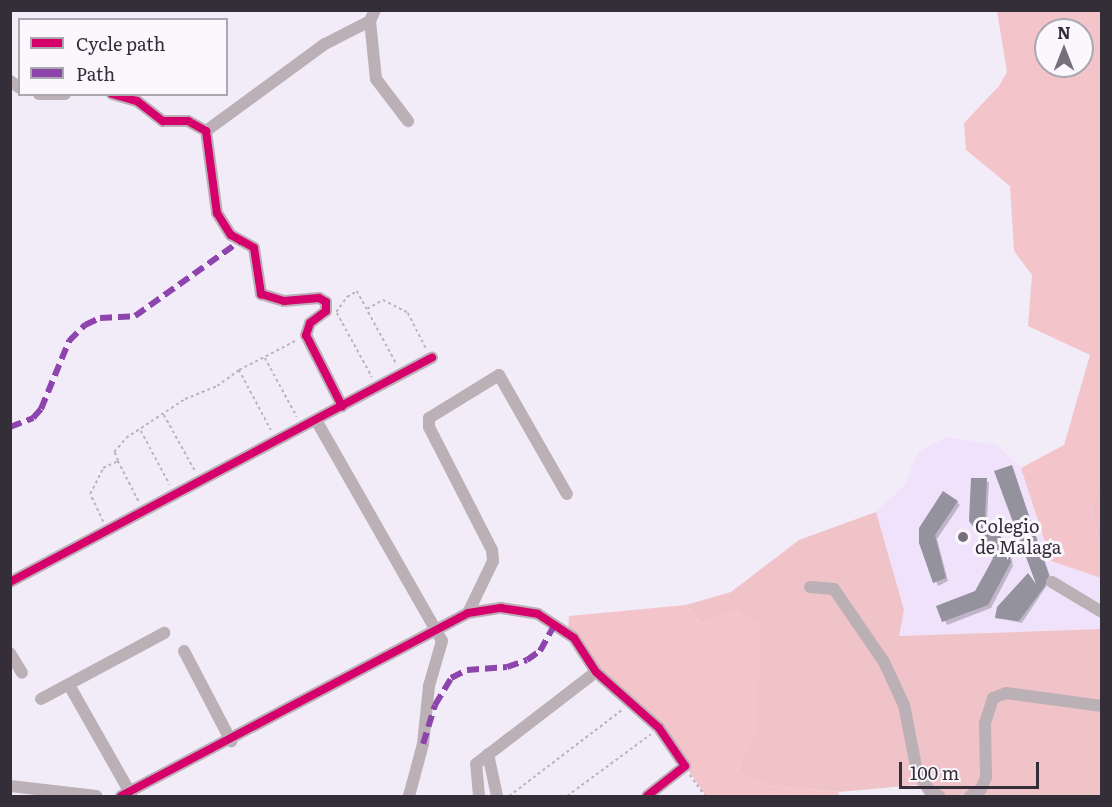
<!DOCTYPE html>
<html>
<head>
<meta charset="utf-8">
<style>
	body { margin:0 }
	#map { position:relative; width:1112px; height:807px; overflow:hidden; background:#f2ebf8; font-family:Literata,serif }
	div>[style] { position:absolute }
	.built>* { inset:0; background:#f0e2fb }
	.green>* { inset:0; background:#f0c3c9 }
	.forest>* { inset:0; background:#f3c5cb }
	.shadow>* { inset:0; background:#0003 }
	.building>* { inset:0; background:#94929d }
	.path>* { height:1.5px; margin-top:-0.75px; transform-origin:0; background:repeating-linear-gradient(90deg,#bcb3bb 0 3px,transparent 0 6px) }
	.minor>* { height:12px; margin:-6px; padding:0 6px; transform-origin:6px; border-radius:6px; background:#bcb0b7 }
	.quiet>* { height:6px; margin-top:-3px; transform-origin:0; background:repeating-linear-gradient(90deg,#8e44ad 0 12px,transparent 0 18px) }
	.cycleway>* { height:8px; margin:-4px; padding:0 4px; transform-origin:4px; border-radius:4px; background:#d6006c }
	.dots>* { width:16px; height:16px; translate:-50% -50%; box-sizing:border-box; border:3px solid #faf7fd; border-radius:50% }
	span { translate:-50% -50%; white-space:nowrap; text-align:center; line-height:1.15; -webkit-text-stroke:6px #faf7fd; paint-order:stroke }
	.poi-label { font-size:18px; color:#342e39 }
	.left { translate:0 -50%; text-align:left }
	.frame { position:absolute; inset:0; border:12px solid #342e39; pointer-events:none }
	.legend { position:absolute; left:18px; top:18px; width:210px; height:78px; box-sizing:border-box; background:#faf7fd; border:2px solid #aba7af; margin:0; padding:8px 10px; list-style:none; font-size:18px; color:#342e39 }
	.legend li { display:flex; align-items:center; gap:12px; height:30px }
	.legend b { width:30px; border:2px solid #aba7af }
	.north { position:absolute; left:1034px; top:18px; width:60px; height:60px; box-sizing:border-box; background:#faf7fd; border:2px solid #aba7af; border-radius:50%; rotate:0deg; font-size:16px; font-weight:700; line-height:24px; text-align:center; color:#342e39 }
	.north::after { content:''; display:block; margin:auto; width:21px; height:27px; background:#76707c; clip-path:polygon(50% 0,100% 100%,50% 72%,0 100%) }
	.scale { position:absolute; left:899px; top:762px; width:140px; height:27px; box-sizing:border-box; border:3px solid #342e39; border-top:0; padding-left:8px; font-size:18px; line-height:21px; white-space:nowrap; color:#342e39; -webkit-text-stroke:4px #faf7fd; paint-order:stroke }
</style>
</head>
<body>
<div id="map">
	<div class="built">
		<div style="clip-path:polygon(947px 437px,997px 445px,1021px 468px,1051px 561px,1101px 578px,1101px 629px,898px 636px,876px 512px,905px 485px,918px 452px)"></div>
	</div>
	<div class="green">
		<div style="clip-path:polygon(1101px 474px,1101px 548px,1092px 512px)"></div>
		<div style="clip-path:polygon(876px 512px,904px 610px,899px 636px,1101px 629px,1101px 796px,938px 796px,915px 785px,839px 792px,770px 786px,737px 771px,757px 727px,738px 610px,702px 624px,686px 605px,731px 592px,799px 540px)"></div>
	</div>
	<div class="forest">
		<div style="clip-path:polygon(evenodd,997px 11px,1101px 11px,1102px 474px,1092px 512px,1101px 548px,1101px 578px,1051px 561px,1021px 468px,1064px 445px,1090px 355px,1028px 326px,1032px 275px,1014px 251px,1010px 186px,966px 150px,964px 123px,999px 86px,1007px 72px,997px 11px,1046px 30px,1082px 30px,1082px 66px,1046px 66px,1046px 30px)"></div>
		<div style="clip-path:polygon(686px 605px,702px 624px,738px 610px,760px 624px,757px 727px,737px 771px,770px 786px,839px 792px,838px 796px,706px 796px,664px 735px,596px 672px,568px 633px,569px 616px)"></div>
	</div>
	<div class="shadow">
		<div style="clip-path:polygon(1011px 466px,1051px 579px,1022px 623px,997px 618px,1038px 588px)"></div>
		<div style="clip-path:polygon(986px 480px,989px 483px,987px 520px,1010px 550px,1013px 566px,991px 608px,947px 625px,938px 606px,976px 592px,995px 553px,970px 520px)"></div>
		<div style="clip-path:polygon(957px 502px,960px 505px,937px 539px,948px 581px,938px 586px,921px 543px)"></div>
	</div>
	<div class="building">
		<div style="clip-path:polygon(1012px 465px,1049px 575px,1045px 586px,1019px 621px,995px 618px,997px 607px,1028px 573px,1036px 584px,994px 471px)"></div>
		<div style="clip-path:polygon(971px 478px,987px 478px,985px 516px,1007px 545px,1011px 562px,988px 605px,942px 622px,936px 606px,975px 591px,993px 559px,993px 553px,969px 521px)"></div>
		<div style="clip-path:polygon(943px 491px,958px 501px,935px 535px,946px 578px,933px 583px,919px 543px,919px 528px)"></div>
	</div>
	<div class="path">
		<div style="left:367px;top:309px;width:18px;rotate:-29deg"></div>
		<div style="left:383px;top:300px;width:28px;rotate:27deg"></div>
		<div style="left:408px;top:313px;width:39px;rotate:63deg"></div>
		<div style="left:336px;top:312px;width:19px;rotate:-54deg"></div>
		<div style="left:347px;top:297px;width:12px;rotate:-31deg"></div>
		<div style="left:357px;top:291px;width:84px;rotate:61.6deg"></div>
		<div style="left:337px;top:313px;width:73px;rotate:61.3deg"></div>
		<div style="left:265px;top:358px;width:67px;rotate:61.5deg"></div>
		<div style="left:239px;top:370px;width:68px;rotate:61.9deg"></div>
		<div style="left:164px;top:415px;width:64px;rotate:61deg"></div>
		<div style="left:141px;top:431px;width:61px;rotate:61.8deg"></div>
		<div style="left:118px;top:461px;width:46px;rotate:62.9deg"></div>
		<div style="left:103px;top:522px;width:31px;rotate:-115deg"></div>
		<div style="left:90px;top:494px;width:29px;rotate:-63deg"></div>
		<div style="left:103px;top:468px;width:17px;rotate:-25deg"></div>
		<div style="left:118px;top:461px;width:10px;rotate:-114deg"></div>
		<div style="left:114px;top:452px;width:18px;rotate:-49deg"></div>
		<div style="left:126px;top:438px;width:71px;rotate:-33.5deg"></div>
		<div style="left:185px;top:399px;width:35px;rotate:-22deg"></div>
		<div style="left:217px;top:386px;width:27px;rotate:-36deg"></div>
		<div style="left:239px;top:370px;width:65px;rotate:-27.3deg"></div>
		<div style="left:690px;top:775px;width:26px;rotate:54deg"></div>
		<div style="left:509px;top:796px;width:142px;rotate:-37.3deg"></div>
		<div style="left:567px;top:796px;width:104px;rotate:-36.4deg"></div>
	</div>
	<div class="minor">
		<div style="left:370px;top:21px;width:58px;rotate:84.1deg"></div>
		<div style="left:376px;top:79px;width:53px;rotate:52.7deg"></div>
		<div style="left:10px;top:81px;width:12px;rotate:35deg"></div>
		<div style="left:39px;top:94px;width:26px"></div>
		<div style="left:112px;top:94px;width:26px;rotate:16deg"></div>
		<div style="left:137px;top:101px;width:33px;rotate:38deg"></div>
		<div style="left:163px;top:121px;width:25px"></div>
		<div style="left:188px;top:121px;width:21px;rotate:29deg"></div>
		<div style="left:206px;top:131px;width:83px;rotate:82.4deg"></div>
		<div style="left:217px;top:213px;width:26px;rotate:58deg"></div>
		<div style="left:231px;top:235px;width:26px;rotate:29deg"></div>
		<div style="left:254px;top:248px;width:47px;rotate:81.3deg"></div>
		<div style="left:261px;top:294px;width:24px;rotate:17deg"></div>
		<div style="left:284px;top:301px;width:35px;rotate:-5deg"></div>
		<div style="left:319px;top:298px;width:8px;rotate:30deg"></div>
		<div style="left:326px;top:302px;width:9px;rotate:90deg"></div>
		<div style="left:326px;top:311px;width:20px;rotate:143deg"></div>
		<div style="left:310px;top:323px;width:13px;rotate:108deg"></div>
		<div style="left:306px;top:335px;width:80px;rotate:63.1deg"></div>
		<div style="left:206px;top:131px;width:147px;rotate:-36.2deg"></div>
		<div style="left:325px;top:44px;width:51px;rotate:-27.1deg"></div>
		<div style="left:370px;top:21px;width:12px;rotate:-66deg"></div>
		<div style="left:316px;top:420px;width:254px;rotate:60.3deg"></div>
		<div style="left:442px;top:641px;width:47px;rotate:106.1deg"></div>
		<div style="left:429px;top:686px;width:58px;rotate:95.9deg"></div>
		<div style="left:423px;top:744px;width:54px;rotate:105.1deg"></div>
		<div style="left:10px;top:582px;width:478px;rotate:-28deg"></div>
		<div style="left:1052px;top:582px;width:58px;rotate:31deg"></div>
		<div style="left:810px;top:587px;width:24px;rotate:5deg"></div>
		<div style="left:834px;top:589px;width:88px;rotate:55.6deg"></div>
		<div style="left:884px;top:662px;width:47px;rotate:65.1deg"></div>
		<div style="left:904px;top:705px;width:67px;rotate:78.9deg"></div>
		<div style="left:917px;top:771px;width:22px;rotate:58deg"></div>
		<div style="left:929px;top:790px;width:12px;rotate:31deg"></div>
		<div style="left:468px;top:613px;width:58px;rotate:-64.3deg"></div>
		<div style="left:493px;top:561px;width:11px;rotate:-95deg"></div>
		<div style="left:492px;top:550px;width:138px;rotate:-117.1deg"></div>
		<div style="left:429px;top:427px;width:9px;rotate:-90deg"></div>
		<div style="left:429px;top:418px;width:82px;rotate:-31.6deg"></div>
		<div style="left:499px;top:375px;width:137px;rotate:60.3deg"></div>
		<div style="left:184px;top:651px;width:102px;rotate:62.4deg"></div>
		<div style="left:10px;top:653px;width:23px;rotate:59deg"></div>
		<div style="left:69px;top:685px;width:125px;rotate:60.4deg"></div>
		<div style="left:41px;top:699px;width:140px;rotate:-28.2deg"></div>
		<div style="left:488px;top:754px;width:43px;rotate:77.9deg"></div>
		<div style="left:10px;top:786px;width:87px;rotate:6.6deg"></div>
		<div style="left:121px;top:796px;width:392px;rotate:-27.8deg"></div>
		<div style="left:468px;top:613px;width:33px;rotate:-9deg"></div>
		<div style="left:501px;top:608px;width:37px;rotate:9deg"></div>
		<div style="left:538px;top:614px;width:43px;rotate:33.7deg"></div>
		<div style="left:574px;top:638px;width:40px;rotate:57.1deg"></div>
		<div style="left:596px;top:672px;width:84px;rotate:41.6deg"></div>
		<div style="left:659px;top:728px;width:46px;rotate:55.6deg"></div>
		<div style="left:685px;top:766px;width:48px;rotate:141.7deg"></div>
		<div style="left:479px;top:796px;width:32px;rotate:-95deg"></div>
		<div style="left:476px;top:764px;width:151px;rotate:-37.5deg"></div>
		<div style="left:970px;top:796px;width:13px;rotate:-32deg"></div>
		<div style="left:981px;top:789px;width:13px;rotate:-67deg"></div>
		<div style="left:986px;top:777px;width:54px;rotate:-91.1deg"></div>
		<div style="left:985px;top:723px;width:26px;rotate:-72deg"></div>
		<div style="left:993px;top:698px;width:14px;rotate:-21deg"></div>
		<div style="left:1006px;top:693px;width:97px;rotate:7.7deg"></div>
	</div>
	<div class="quiet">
		<div style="left:10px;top:427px;width:25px;rotate:-21deg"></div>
		<div style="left:33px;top:418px;width:12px;rotate:-48deg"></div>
		<div style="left:41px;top:409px;width:74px;rotate:-67.6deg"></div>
		<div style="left:69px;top:341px;width:23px;rotate:-45deg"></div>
		<div style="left:85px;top:325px;width:17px;rotate:-25deg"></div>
		<div style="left:100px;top:318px;width:35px;rotate:-3deg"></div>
		<div style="left:135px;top:316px;width:133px;rotate:-35.5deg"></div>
		<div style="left:423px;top:744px;width:41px;rotate:-72.9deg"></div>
		<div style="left:435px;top:705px;width:31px;rotate:-59deg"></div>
		<div style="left:451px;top:678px;width:18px;rotate:-27deg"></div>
		<div style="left:467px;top:670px;width:40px;rotate:-4.3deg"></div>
		<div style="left:507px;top:667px;width:21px;rotate:-19deg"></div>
		<div style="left:527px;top:660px;width:16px;rotate:-35deg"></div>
		<div style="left:540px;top:651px;width:31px;rotate:-61deg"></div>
	</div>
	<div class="cycleway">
		<div style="left:112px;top:94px;width:26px;rotate:16deg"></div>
		<div style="left:137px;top:101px;width:33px;rotate:38deg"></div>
		<div style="left:163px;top:121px;width:25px"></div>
		<div style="left:188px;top:121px;width:21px;rotate:29deg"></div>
		<div style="left:206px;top:131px;width:83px;rotate:82.4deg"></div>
		<div style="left:217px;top:213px;width:26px;rotate:58deg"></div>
		<div style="left:231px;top:235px;width:26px;rotate:29deg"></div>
		<div style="left:254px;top:248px;width:47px;rotate:81.3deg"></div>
		<div style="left:261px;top:294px;width:24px;rotate:17deg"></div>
		<div style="left:284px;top:301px;width:35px;rotate:-5deg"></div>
		<div style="left:319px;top:298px;width:8px;rotate:30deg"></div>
		<div style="left:326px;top:302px;width:9px;rotate:90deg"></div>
		<div style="left:326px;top:311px;width:20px;rotate:143deg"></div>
		<div style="left:310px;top:323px;width:13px;rotate:108deg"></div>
		<div style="left:306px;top:335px;width:80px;rotate:63.1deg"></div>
		<div style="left:10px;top:582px;width:478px;rotate:-28deg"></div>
		<div style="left:121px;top:796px;width:392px;rotate:-27.8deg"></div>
		<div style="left:468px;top:613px;width:33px;rotate:-9deg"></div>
		<div style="left:501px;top:608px;width:37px;rotate:9deg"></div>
		<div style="left:538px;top:614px;width:43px;rotate:33.7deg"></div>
		<div style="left:574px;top:638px;width:40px;rotate:57.1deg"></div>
		<div style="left:596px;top:672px;width:84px;rotate:41.6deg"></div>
		<div style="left:659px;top:728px;width:46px;rotate:55.6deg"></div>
		<div style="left:685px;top:766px;width:48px;rotate:141.7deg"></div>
	</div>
	<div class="dots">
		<div style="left:963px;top:537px;background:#76707c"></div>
	</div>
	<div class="poi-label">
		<span class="left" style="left:975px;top:537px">Colegio<br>de Malaga</span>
	</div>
	<div class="frame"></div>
	<ul class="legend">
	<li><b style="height:8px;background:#d6006c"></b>Cycle path</li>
	<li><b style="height:8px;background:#8e44ad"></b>Path</li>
	</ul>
	<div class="north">N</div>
	<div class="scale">100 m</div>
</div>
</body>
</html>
